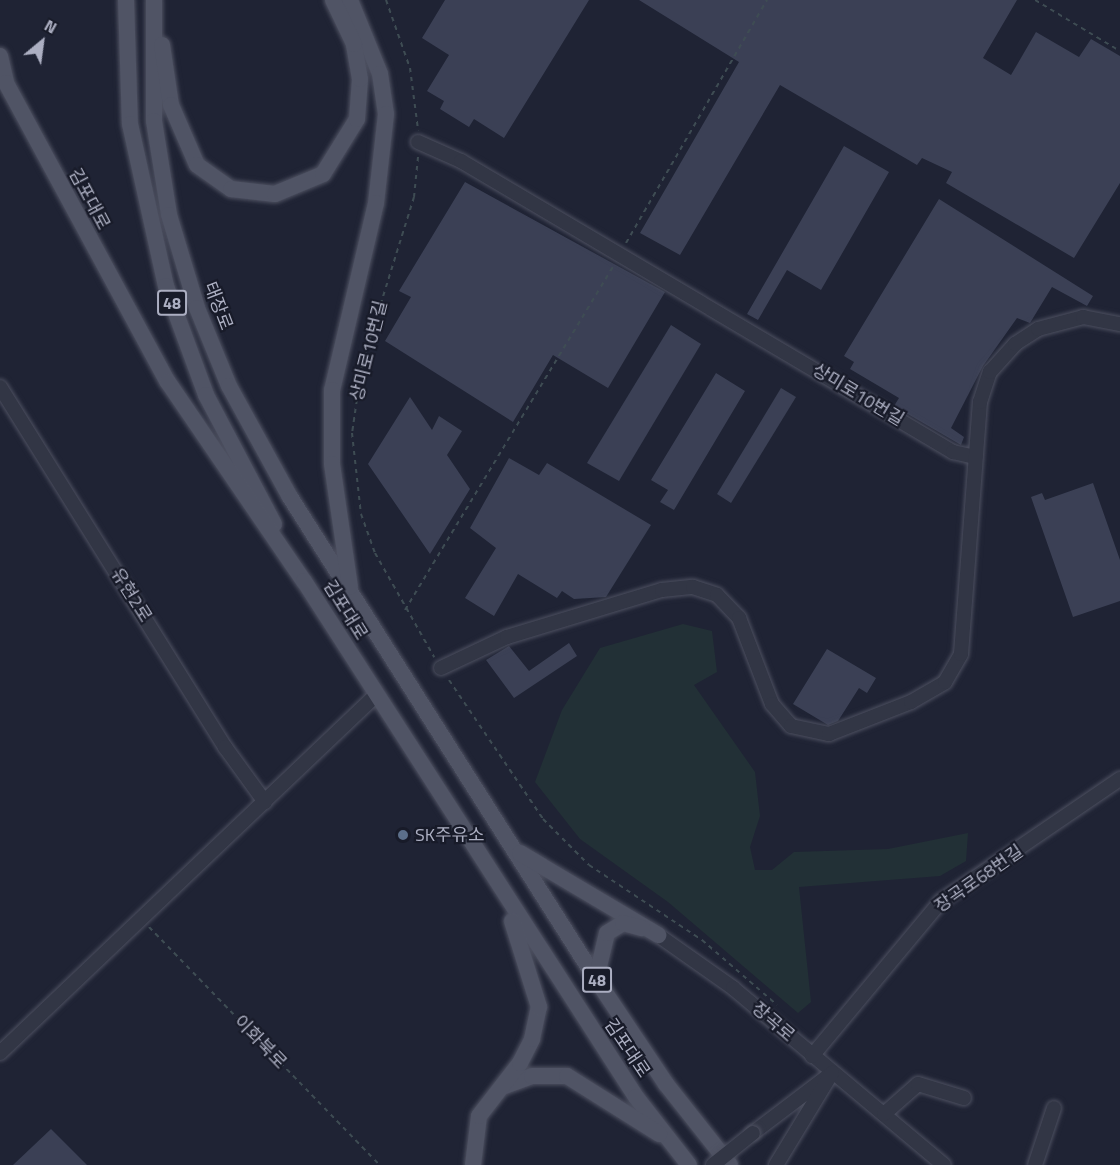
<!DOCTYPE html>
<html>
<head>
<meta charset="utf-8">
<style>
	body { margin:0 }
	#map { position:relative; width:1120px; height:1165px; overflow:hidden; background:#1f2334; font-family:"Titillium Web","Noto Sans KR",sans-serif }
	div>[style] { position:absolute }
	.green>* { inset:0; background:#223036 }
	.building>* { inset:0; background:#3b4055 }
	.path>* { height:2px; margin-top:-1px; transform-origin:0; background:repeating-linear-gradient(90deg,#3e4c53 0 4.5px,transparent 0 9px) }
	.roads { filter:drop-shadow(0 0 2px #4d5060) drop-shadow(0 0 2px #4d5060) }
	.minor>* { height:14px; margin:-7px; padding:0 7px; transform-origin:7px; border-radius:7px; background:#323645 }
	.major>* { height:16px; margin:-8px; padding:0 8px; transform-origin:8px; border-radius:8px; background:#505465 }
	.bridges { filter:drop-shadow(0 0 2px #4d5060) drop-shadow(0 0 2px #4d5060) }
	.minor-bridge>* { height:14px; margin:-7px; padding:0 7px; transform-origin:7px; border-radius:7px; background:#323645 }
	.dots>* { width:16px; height:16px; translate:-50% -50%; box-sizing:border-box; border:3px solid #181b29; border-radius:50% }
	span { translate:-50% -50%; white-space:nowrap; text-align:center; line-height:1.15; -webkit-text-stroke:4.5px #181b29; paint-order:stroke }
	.shield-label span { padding:2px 4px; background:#181b29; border:2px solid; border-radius:4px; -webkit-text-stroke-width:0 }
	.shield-label { font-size:16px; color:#acafc2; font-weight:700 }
	.street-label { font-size:18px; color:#acafc2 }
	.poi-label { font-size:18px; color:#acafc2 }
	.left { translate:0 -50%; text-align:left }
	.north { position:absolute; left:12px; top:12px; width:60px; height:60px; -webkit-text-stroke:4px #181b29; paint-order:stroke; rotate:29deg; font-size:16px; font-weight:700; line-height:24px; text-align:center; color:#acafc2 }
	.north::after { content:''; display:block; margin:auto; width:21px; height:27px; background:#acafc2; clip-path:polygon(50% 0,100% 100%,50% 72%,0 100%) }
</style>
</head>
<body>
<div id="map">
	<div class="green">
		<div style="clip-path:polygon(683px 624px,712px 631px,717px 672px,694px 685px,755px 772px,760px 816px,750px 847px,755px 870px,772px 870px,794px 852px,888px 849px,968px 833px,966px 861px,940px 876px,799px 887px,811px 1002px,798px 1013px,668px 902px,580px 839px,535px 782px,562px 710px,600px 648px)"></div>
	</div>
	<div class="building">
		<div style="clip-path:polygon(445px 0,589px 0,504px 138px,474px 119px,469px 127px,440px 109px,444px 101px,427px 91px,449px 55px,422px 38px)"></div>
		<div style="clip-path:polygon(639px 0,1017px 0,983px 58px,1011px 75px,1036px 32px,1079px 57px,1091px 39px,1120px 56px,1120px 183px,1074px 258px,946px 183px,952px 172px,922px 158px,917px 165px,780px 85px,680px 255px,640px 233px,739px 62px)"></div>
		<div style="clip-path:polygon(844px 146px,889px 172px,821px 290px,787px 270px,758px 320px,747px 314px)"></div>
		<div style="clip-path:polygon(465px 182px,665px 292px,608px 388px,553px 355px,513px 422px,385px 341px,411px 297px,399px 291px)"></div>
		<div style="clip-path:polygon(939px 199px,1093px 296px,1087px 306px,1052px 287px,1030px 323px,1017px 318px,983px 366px,951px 428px,964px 437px,961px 445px,894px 406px,899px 398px,850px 369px,854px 362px,844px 356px)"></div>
		<div style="clip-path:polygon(671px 325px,701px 344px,619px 481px,587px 463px)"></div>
		<div style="clip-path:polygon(716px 373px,745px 391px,674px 510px,660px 502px,668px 490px,651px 480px)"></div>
		<div style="clip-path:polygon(781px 388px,796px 397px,731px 503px,717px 494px)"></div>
		<div style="clip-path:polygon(410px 397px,432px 430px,439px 416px,462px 431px,447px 455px,470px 489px,430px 554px,368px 464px)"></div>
		<div style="clip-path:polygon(509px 458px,539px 475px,547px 463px,651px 525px,606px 597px,574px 599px,562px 591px,557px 598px,518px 574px,494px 616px,465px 598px,496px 548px,470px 528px)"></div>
		<div style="clip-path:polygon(1093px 483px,1120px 560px,1120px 601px,1073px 617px,1031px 497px,1042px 493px,1045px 500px)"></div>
		<div style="clip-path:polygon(569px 643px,577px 656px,514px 698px,486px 660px,509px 646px,529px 671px)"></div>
		<div style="clip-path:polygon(827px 649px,876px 678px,867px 693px,859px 688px,838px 721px,828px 725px,793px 704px)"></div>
		<div style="clip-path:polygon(51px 1129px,87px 1165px,13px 1165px)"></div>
	</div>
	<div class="path">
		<div style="left:386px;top:0;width:72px;rotate:70.6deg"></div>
		<div style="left:410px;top:68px;width:63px;rotate:82.6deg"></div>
		<div style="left:1035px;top:0;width:99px;rotate:31deg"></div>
		<div style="left:418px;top:157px;width:40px;rotate:95.7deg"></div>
		<div style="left:414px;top:197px;width:175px;rotate:107.3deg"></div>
		<div style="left:362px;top:364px;width:70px;rotate:98.2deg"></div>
		<div style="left:352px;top:433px;width:81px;rotate:83.7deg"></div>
		<div style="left:361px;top:514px;width:41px;rotate:70.3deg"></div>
		<div style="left:375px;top:553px;width:120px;rotate:60.4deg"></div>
		<div style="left:626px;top:243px;width:281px;rotate:-59.9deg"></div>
		<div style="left:405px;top:610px;width:402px;rotate:-58.8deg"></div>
		<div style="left:449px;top:680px;width:168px;rotate:55.9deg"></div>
		<div style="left:543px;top:819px;width:65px;rotate:45deg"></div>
		<div style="left:589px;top:865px;width:136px;rotate:33.6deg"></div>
		<div style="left:702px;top:940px;width:99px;rotate:40.9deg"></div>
		<div style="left:149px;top:927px;width:332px;rotate:45.9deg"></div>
	</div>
	<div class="roads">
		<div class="minor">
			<div style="left:418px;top:142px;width:47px;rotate:23.8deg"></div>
			<div style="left:461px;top:161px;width:572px;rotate:30.6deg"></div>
			<div style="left:953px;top:452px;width:23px;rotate:13deg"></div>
			<div style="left:0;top:387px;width:425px;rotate:58deg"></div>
			<div style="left:225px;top:747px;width:68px;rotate:54deg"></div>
			<div style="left:441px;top:668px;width:73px;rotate:-25.2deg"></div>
			<div style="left:507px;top:637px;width:162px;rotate:-16.9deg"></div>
			<div style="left:662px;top:590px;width:31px;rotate:-6deg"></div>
			<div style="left:693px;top:587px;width:25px;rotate:18deg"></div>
			<div style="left:717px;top:595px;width:32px;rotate:46deg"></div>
			<div style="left:739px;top:618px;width:92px;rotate:69deg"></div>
			<div style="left:772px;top:704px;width:29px;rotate:49deg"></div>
			<div style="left:791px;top:726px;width:39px;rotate:12deg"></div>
			<div style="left:829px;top:734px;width:88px;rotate:-21.3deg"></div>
			<div style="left:911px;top:702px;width:39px;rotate:-30deg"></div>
			<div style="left:945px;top:682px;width:32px;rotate:-60deg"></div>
			<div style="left:961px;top:654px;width:253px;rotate:-85.7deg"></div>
			<div style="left:980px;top:402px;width:32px;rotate:-72deg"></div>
			<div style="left:990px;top:372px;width:38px;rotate:-48deg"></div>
			<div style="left:1015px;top:344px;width:27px;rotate:-33deg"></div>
			<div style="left:1038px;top:329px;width:47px;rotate:-14.9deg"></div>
			<div style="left:1083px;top:317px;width:38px;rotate:11deg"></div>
			<div style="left:658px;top:935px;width:92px;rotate:35.2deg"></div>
			<div style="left:733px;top:988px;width:275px;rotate:40deg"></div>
			<div style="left:0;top:1053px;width:518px;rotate:-43.59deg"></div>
			<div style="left:812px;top:1056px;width:202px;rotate:-50.2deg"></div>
			<div style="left:941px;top:901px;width:217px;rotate:-34.3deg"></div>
			<div style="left:884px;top:1114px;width:45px;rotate:-41.4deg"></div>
			<div style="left:918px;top:1084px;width:48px;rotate:16.9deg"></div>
			<div style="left:753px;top:1133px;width:94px;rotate:-37.2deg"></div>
			<div style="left:776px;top:1165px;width:108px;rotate:-58.7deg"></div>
			<div style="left:1035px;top:1165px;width:60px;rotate:-71.6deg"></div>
		</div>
		<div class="major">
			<div style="left:126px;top:0;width:124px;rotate:88.2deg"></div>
			<div style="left:130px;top:124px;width:166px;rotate:77.5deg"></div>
			<div style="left:166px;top:286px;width:116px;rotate:69.8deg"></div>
			<div style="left:206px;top:395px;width:146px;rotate:62.2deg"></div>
			<div style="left:154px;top:0;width:121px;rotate:90deg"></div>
			<div style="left:154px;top:121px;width:95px;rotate:80.9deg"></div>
			<div style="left:169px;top:215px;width:97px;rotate:73.2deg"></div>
			<div style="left:197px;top:308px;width:84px;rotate:67.7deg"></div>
			<div style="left:229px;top:386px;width:127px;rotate:61.2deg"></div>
			<div style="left:290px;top:497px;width:571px;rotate:57.59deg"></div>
			<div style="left:596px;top:979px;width:126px;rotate:56.3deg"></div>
			<div style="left:666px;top:1084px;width:103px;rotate:51.7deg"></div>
			<div style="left:350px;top:0;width:80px;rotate:67.9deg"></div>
			<div style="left:380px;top:74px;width:40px;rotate:81.5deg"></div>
			<div style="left:386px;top:114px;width:90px;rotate:96.4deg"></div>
			<div style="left:376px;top:203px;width:192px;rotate:103.2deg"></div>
			<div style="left:332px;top:390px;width:74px;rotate:90deg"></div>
			<div style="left:332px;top:464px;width:124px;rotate:81.7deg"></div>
			<div style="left:162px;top:45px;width:61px;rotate:81.5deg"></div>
			<div style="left:171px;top:105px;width:65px;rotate:66.6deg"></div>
			<div style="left:197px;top:165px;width:42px;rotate:35.2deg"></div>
			<div style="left:231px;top:189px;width:44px;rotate:6.5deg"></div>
			<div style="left:275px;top:194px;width:52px;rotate:-22.6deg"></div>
			<div style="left:323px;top:174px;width:65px;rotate:-58.3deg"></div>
			<div style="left:357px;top:119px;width:40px;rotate:-85.7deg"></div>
			<div style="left:360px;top:79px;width:36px;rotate:-100deg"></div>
			<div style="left:354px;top:44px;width:49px;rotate:-115.5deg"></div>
			<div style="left:0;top:56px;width:28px;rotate:77deg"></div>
			<div style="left:6px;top:83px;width:340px;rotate:61.6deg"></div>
			<div style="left:168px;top:382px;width:241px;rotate:55.7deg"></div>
			<div style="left:304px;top:581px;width:614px;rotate:57.24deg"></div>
			<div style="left:636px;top:1097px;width:86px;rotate:52.1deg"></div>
			<div style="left:520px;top:853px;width:161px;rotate:30.7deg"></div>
			<div style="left:596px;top:979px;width:47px;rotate:-76.6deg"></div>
			<div style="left:607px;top:933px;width:19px;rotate:-32deg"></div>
			<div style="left:623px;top:923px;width:20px;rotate:15deg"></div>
			<div style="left:502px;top:1087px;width:32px;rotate:-20deg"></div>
			<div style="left:532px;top:1076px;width:35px"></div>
			<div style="left:567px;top:1076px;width:109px;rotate:32.2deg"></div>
			<div style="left:473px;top:1165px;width:49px;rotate:-83deg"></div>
			<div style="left:479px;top:1116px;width:67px;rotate:-52.3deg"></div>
			<div style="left:520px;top:1063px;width:27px;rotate:-63deg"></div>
			<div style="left:532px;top:1039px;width:33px;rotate:-78deg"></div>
			<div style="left:539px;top:1007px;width:90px;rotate:-107.4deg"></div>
		</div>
	</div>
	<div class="bridges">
		<div class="minor-bridge">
			<div style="left:713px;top:1165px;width:51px;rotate:-38.7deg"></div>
		</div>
	</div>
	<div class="dots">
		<div style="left:403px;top:835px;background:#5c6f8a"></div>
	</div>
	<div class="shield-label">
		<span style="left:172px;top:303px">48</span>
		<span style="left:597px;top:980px">48</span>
	</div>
	<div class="street-label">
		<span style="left:89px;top:199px;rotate:62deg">김포대로</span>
		<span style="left:218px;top:306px;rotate:69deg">태장로</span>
		<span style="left:369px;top:351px;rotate:-76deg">상미로10번길</span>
		<span style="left:858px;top:395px;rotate:31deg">상미로10번길</span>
		<span style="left:131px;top:595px;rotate:58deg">유현2로</span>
		<span style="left:345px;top:610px;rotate:58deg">김포대로</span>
		<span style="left:979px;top:879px;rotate:-35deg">장곡로68번길</span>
		<span style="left:773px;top:1022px;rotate:41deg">장곡로</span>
		<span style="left:260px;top:1042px;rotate:46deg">이화북로</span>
		<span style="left:627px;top:1048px;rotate:56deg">김포대로</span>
	</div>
	<div class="poi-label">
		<span class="left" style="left:415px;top:835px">SK주유소</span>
	</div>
	<div class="north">N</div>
</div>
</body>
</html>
